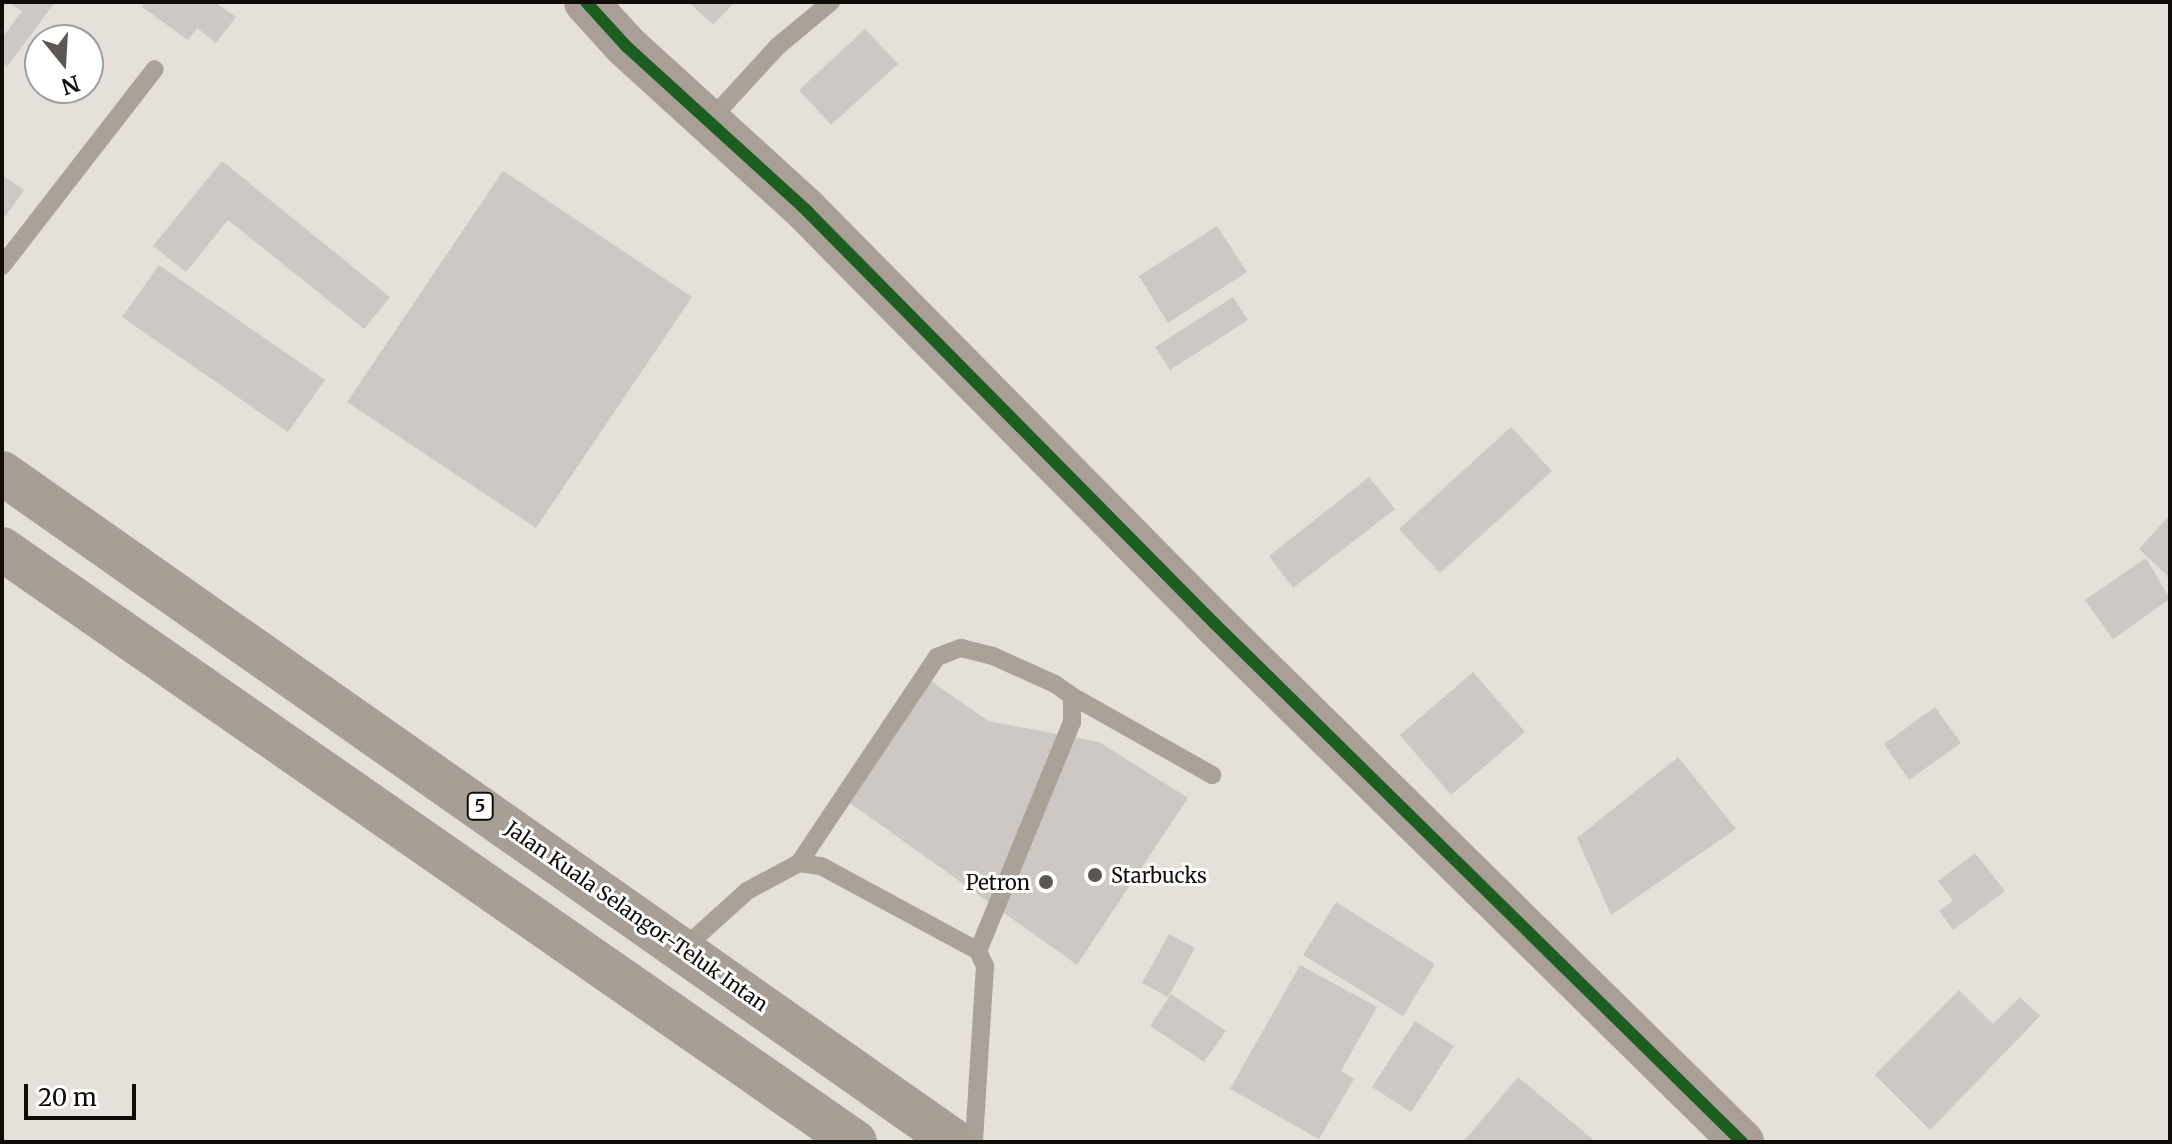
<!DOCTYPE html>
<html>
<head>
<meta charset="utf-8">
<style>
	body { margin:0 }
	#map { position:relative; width:2172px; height:1144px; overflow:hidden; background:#e6e0da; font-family:Merriweather,serif }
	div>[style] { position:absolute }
	.building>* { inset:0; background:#cec8c4 }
	.lane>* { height:18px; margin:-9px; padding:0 9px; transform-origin:9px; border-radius:9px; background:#aaa199 }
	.secondary>* { height:44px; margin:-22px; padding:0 22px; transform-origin:22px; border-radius:22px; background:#aa9f97 }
	.highway>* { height:44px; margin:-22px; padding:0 22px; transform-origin:22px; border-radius:22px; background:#a79f96 }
	.cycleway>* { height:12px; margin:-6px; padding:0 6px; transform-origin:6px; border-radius:6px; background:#1b5e20 }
	.dots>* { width:22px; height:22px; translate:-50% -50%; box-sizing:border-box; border:4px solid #fff; border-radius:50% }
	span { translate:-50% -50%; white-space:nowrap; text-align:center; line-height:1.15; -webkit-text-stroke:6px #fff; paint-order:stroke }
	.shield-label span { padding:2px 6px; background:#fff; border:2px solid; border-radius:6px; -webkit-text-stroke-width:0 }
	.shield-label { font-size:18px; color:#100d09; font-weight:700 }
	.poi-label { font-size:20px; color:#100d09 }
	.left { translate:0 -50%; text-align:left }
	.right { translate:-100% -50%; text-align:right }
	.street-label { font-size:20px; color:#100d09 }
	.frame { position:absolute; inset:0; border:4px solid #100d09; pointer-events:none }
	.north { position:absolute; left:24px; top:24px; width:80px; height:80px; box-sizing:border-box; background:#fff; border:2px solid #9f9e9d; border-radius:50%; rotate:162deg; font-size:22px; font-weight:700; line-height:32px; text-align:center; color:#100d09 }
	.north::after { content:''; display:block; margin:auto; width:28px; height:36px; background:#5b5752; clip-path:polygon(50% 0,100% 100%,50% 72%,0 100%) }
	.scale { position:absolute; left:24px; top:1084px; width:112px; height:36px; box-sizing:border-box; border:4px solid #100d09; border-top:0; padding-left:10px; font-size:24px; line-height:28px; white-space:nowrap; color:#100d09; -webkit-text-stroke:6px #fff; paint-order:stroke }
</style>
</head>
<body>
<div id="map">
	<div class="building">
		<div style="clip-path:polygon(9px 2px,55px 2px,7px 67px,2px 63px,2px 38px,22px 11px)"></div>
		<div style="clip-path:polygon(145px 2px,214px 2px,236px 17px,216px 43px,197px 28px,188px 40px,142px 7px)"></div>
		<div style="clip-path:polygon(689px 2px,735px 2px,713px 25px)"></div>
		<div style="clip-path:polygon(865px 29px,898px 64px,831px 125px,799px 90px)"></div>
		<div style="clip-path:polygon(222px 161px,390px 297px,364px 329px,228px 220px,186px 272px,153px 246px)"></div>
		<div style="clip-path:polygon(503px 171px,692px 297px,536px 528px,347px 402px)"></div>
		<div style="clip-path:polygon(2px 175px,24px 190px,2px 221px)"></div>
		<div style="clip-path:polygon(1217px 226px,1247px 272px,1168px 323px,1139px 276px)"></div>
		<div style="clip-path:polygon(159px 265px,325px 380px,288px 432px,122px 317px)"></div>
		<div style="clip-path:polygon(1233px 297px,1248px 320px,1170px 370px,1155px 347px)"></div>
		<div style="clip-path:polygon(1511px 427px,1552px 471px,1440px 573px,1399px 529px)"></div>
		<div style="clip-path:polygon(1369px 477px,1395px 509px,1293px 588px,1269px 556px)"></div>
		<div style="clip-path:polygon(2167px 518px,2170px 520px,2170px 578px,2139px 549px)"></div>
		<div style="clip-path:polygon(2146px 558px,2170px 599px,2113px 639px,2085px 600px)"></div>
		<div style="clip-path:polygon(1473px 672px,1525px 732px,1451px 795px,1400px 735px)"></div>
		<div style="clip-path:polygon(927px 678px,988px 721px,1099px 742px,1188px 798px,1077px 965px,843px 798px)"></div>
		<div style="clip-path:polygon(1935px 707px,1961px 743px,1909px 780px,1884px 744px)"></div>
		<div style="clip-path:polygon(1678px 757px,1736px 829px,1611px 915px,1577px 838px)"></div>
		<div style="clip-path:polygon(1975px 853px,2005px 891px,1953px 930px,1939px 911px,1953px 901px,1938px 881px)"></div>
		<div style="clip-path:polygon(1336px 902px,1435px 964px,1403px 1016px,1303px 955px)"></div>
		<div style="clip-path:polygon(1169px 934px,1195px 948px,1168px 997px,1142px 983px)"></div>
		<div style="clip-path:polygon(1300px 965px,1377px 1007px,1341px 1071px,1354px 1079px,1319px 1139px,1230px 1089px)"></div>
		<div style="clip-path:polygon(1959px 990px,1993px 1024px,2020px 997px,2040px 1016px,1930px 1130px,1875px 1075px)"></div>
		<div style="clip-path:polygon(1171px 994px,1226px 1031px,1204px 1062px,1150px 1026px)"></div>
		<div style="clip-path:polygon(1415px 1021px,1454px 1046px,1411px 1112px,1372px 1087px)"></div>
		<div style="clip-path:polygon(1518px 1077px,1596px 1142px,1463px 1142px)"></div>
	</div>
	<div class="lane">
		<div style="left:709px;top:121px;width:102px;rotate:-47.4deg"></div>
		<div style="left:778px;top:46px;width:69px;rotate:-39.7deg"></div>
		<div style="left:2px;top:266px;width:249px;rotate:-52.2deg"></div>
		<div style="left:1072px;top:696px;width:161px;rotate:29.4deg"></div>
		<div style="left:799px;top:863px;width:248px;rotate:-56.2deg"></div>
		<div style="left:937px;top:657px;width:26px;rotate:-21deg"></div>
		<div style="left:961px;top:648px;width:33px;rotate:14deg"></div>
		<div style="left:993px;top:656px;width:68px;rotate:24.3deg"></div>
		<div style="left:1055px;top:684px;width:21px;rotate:35deg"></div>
		<div style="left:1072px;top:696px;width:26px;rotate:90deg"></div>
		<div style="left:1072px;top:722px;width:248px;rotate:112.3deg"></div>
		<div style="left:684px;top:948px;width:85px;rotate:-42.1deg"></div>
		<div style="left:747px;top:891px;width:59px;rotate:-28.3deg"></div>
		<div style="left:799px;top:863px;width:22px;rotate:8deg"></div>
		<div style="left:821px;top:866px;width:179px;rotate:28.4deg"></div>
		<div style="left:978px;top:951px;width:17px;rotate:65deg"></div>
		<div style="left:985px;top:966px;width:176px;rotate:93.6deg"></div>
	</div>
	<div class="secondary">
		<div style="left:586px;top:2px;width:59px;rotate:47.7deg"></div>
		<div style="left:626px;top:46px;width:244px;rotate:42.3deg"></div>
		<div style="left:806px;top:210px;width:579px;rotate:45.35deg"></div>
		<div style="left:1213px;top:622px;width:742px;rotate:44.51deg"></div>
	</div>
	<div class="highway">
		<div style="left:2px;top:473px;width:1164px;rotate:35.07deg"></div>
		<div style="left:2px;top:549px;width:1039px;rotate:34.81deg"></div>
	</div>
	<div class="cycleway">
		<div style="left:586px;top:2px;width:59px;rotate:47.7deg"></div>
		<div style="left:626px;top:46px;width:244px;rotate:42.3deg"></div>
		<div style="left:806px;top:210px;width:579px;rotate:45.35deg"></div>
		<div style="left:1213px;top:622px;width:742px;rotate:44.51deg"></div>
	</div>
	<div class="dots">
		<div style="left:1095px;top:875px;background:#5b5752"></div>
		<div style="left:1046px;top:882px;background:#5b5752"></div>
	</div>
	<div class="shield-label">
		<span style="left:480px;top:806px">5</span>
	</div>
	<div class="poi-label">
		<span class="left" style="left:1111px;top:875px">Starbucks</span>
		<span class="right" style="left:1030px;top:882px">Petron</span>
	</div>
	<div class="street-label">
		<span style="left:637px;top:916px;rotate:35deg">Jalan Kuala Selangor-Teluk Intan</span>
	</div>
	<div class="frame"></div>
	<div class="north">N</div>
	<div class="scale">20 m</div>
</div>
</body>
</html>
